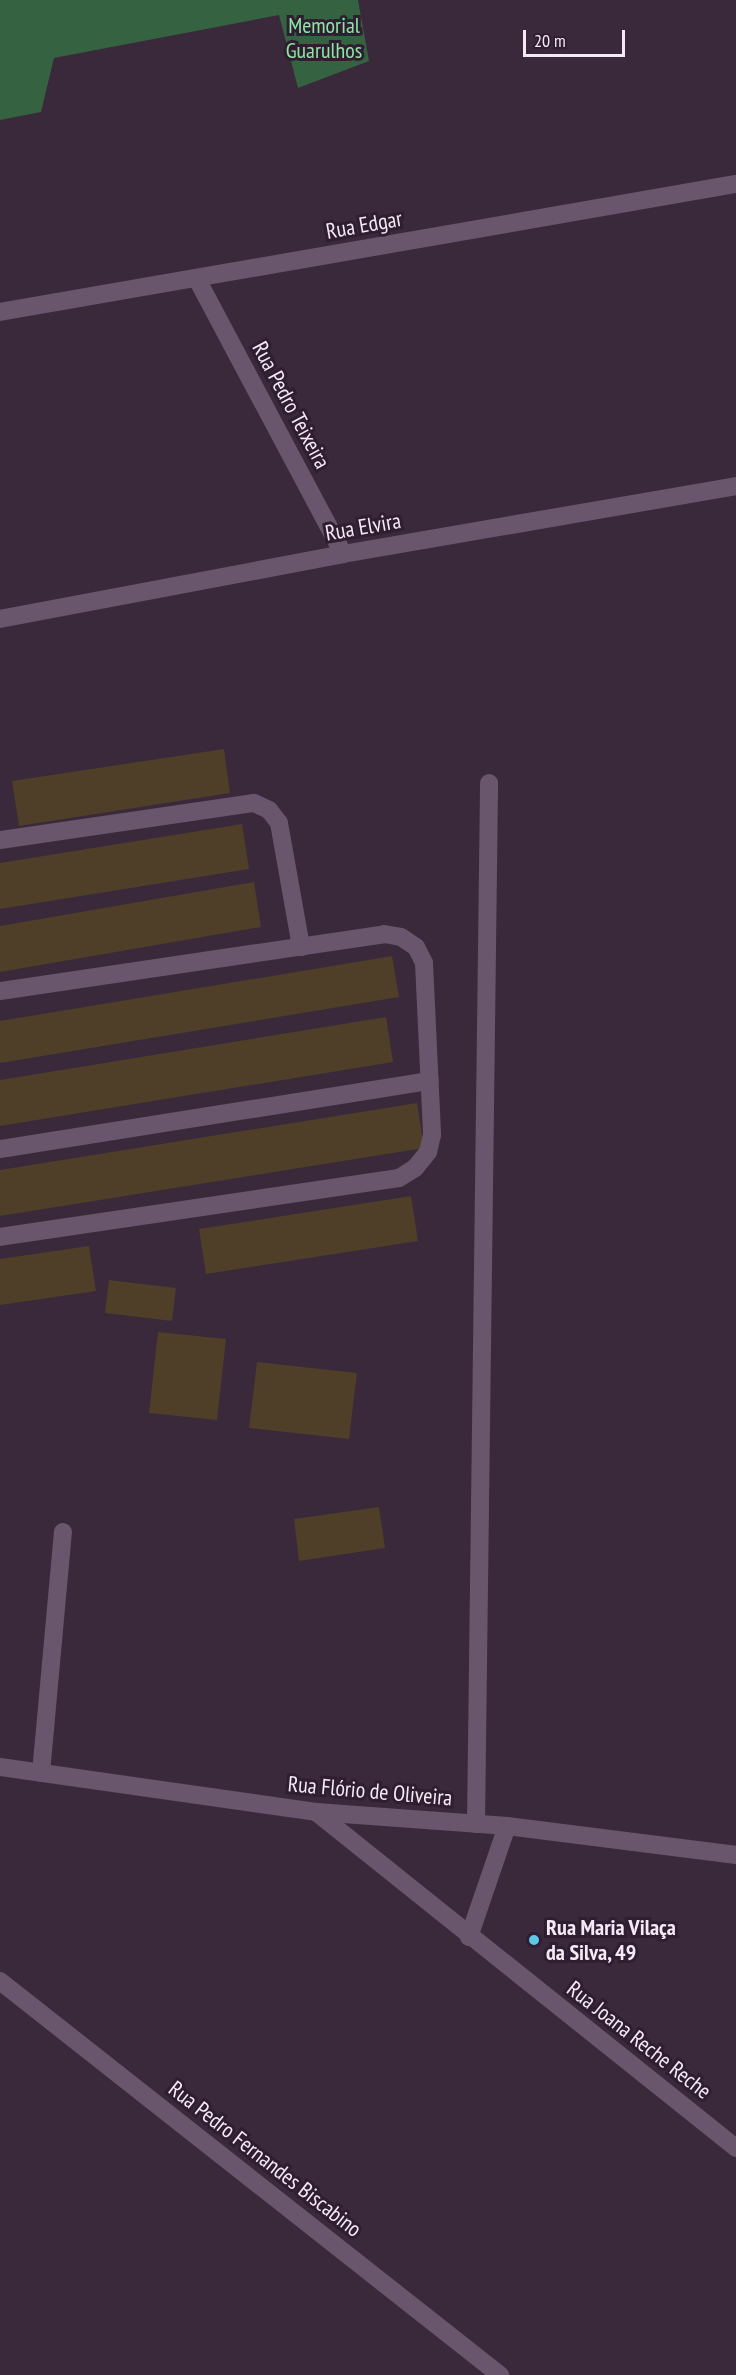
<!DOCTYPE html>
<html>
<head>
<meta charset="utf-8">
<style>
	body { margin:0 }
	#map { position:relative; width:736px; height:2375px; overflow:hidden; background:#3a283b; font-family:"PT Sans Narrow",sans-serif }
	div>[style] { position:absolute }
	.green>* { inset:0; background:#356240 }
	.building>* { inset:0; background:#4f3f28 }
	.minor>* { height:18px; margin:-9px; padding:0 9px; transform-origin:9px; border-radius:9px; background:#6a566c }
	.dots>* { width:16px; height:16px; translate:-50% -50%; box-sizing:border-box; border:3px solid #2f1e31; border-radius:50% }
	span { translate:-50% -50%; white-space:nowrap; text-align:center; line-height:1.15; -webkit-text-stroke:6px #2f1e31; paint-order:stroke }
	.park-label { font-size:22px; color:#8ae6a1 }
	.street-label { font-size:22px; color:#f5e9f5 }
	.poi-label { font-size:22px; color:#f5e9f5; font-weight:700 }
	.left { translate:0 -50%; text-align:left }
	.scale { position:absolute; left:523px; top:30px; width:102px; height:27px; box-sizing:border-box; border:3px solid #f5e9f5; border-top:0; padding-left:8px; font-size:18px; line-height:21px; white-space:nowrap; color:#f5e9f5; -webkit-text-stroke:4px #2f1e31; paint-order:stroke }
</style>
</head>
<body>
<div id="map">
	<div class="green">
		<div style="clip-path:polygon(0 0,358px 0,369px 61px,298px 88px,279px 15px,54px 58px,41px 112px,0 120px)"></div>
	</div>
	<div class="building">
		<div style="clip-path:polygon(224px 749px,230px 793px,19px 826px,12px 781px)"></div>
		<div style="clip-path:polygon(242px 824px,249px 869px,0 909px,0 863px)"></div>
		<div style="clip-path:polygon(254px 882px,261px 927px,0 972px,0 926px)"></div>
		<div style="clip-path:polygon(392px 956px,399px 997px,0 1063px,0 1021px)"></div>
		<div style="clip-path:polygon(386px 1017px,393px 1062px,0 1126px,0 1080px)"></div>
		<div style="clip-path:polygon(417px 1103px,424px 1148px,0 1216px,0 1170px)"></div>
		<div style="clip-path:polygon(411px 1196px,418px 1241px,206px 1274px,199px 1229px)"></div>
		<div style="clip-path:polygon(89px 1246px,96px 1291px,0 1305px,0 1259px)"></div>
		<div style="clip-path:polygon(109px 1280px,176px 1288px,172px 1321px,105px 1313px)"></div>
		<div style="clip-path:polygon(158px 1332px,226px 1339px,217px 1420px,149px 1413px)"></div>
		<div style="clip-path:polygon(257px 1362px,357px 1373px,349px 1439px,249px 1428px)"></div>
		<div style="clip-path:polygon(379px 1507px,385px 1548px,299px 1561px,294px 1519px)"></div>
	</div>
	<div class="minor">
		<div style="left:197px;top:279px;width:311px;rotate:62deg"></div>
		<div style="left:0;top:312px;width:747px;rotate:-9.87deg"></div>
		<div style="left:0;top:619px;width:349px;rotate:-10.7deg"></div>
		<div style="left:343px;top:554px;width:399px;rotate:-9.8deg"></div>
		<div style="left:0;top:840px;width:257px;rotate:-8.3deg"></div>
		<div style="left:254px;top:803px;width:17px;rotate:25deg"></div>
		<div style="left:269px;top:810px;width:16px;rotate:52deg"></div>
		<div style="left:279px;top:823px;width:126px;rotate:79.9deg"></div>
		<div style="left:0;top:991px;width:388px;rotate:-8.4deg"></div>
		<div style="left:384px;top:934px;width:17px;rotate:10deg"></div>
		<div style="left:401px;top:937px;width:18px;rotate:34deg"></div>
		<div style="left:416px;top:947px;width:18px;rotate:63deg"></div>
		<div style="left:424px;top:963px;width:172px;rotate:87.3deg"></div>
		<div style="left:432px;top:1135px;width:17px;rotate:103deg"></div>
		<div style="left:428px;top:1152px;width:21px;rotate:129deg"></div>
		<div style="left:415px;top:1168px;width:19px;rotate:148deg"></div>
		<div style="left:399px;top:1178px;width:403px;rotate:171.6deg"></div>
		<div style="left:0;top:1149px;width:435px;rotate:-9deg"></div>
		<div style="left:0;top:1767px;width:319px;rotate:8.1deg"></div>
		<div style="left:316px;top:1812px;width:192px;rotate:4.2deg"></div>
		<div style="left:507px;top:1826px;width:231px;rotate:7.2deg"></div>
		<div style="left:41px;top:1773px;width:242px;rotate:-84.8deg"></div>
		<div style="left:316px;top:1812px;width:538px;rotate:38.66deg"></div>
		<div style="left:476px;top:1824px;width:1041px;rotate:-89.28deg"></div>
		<div style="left:469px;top:1937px;width:117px;rotate:-71.1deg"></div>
		<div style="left:0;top:1981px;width:637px;rotate:38.24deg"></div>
	</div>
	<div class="dots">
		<div style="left:534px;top:1940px;background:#5cc7e8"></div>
	</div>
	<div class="park-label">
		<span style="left:324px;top:38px">Memorial<br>Guarulhos</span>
	</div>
	<div class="street-label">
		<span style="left:364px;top:225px;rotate:-10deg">Rua Edgar</span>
		<span style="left:291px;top:405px;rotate:62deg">Rua Pedro Teixeira</span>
		<span style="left:363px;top:527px;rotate:-10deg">Rua Elvira</span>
		<span style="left:370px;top:1791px;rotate:5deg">Rua Flório de Oliveira</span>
		<span style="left:639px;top:2040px;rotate:38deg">Rua Joana Reche Reche</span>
		<span style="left:265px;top:2159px;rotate:38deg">Rua Pedro Fernandes Biscabino</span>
	</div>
	<div class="poi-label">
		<span class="left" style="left:546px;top:1940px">Rua Maria Vilaça<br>da Silva, 49</span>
	</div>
	<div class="scale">20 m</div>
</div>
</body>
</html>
